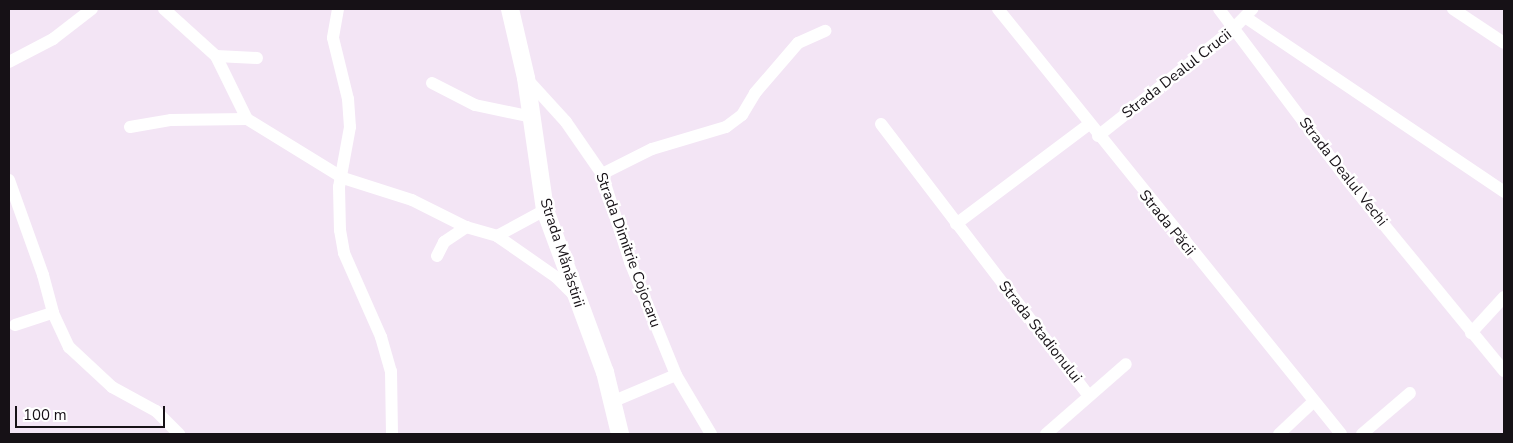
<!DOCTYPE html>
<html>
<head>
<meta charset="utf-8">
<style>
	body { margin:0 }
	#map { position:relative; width:1513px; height:443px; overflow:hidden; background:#f3e5f5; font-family:"Nunito Sans",sans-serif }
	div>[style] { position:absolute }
	.street>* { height:12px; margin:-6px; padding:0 6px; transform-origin:6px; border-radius:6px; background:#fff }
	.secondary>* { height:18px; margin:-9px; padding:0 9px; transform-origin:9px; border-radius:9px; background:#fff }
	span { translate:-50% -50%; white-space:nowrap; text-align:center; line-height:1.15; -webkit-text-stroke:5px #fff; paint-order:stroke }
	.street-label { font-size:15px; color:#161116 }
	.frame { position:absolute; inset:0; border:10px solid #161116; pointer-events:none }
	.scale { position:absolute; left:15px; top:406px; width:150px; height:22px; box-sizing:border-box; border:2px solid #161116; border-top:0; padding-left:6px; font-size:15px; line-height:18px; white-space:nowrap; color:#161116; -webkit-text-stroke:4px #fff; paint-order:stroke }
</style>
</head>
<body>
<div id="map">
	<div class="street">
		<div style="left:164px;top:9px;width:70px;rotate:42.1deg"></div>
		<div style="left:216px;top:56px;width:70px;rotate:63.8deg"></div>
		<div style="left:247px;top:119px;width:113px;rotate:31.6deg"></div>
		<div style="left:343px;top:178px;width:72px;rotate:17.7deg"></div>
		<div style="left:412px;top:200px;width:60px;rotate:26.6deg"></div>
		<div style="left:466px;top:227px;width:32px;rotate:16deg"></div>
		<div style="left:497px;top:236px;width:72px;rotate:34.8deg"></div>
		<div style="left:556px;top:277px;width:27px;rotate:45deg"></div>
		<div style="left:338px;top:9px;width:29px;rotate:100deg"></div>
		<div style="left:333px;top:38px;width:63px;rotate:76.2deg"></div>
		<div style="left:348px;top:99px;width:28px;rotate:86deg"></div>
		<div style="left:350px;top:127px;width:61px;rotate:100.4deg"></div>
		<div style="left:339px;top:187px;width:43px;rotate:88.7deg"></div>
		<div style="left:340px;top:230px;width:23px;rotate:80deg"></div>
		<div style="left:344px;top:253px;width:92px;rotate:66.2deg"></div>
		<div style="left:381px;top:337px;width:35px;rotate:74deg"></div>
		<div style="left:391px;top:371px;width:63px;rotate:89.1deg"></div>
		<div style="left:998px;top:9px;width:546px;rotate:51.09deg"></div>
		<div style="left:1219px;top:9px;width:215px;rotate:53.1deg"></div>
		<div style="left:1348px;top:181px;width:246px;rotate:50.6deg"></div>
		<div style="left:1453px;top:9px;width:61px;rotate:33.7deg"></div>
		<div style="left:1245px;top:17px;width:313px;rotate:34deg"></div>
		<div style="left:216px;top:56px;width:41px;rotate:2.8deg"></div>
		<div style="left:9px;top:62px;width:50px;rotate:-27.6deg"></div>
		<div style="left:53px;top:39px;width:49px;rotate:-37.6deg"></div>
		<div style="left:526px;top:78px;width:59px;rotate:47.7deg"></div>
		<div style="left:566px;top:122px;width:63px;rotate:55.3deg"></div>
		<div style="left:602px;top:174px;width:92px;rotate:72.3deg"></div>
		<div style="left:630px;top:262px;width:122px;rotate:67.8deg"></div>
		<div style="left:676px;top:375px;width:69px;rotate:59.3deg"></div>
		<div style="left:432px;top:83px;width:48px;rotate:27.1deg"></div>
		<div style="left:475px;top:105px;width:58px;rotate:11.9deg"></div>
		<div style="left:881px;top:124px;width:341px;rotate:52.6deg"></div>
		<div style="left:130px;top:127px;width:42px;rotate:-9.7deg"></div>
		<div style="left:171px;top:120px;width:76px;rotate:-0.8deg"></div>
		<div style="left:1098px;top:136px;width:172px;rotate:-38.4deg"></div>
		<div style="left:1233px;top:29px;width:28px;rotate:-46deg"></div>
		<div style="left:602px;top:174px;width:56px;rotate:-26.6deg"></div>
		<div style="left:652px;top:149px;width:77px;rotate:-16.6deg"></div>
		<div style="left:726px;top:127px;width:20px;rotate:-37deg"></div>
		<div style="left:742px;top:115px;width:26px;rotate:-59deg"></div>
		<div style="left:755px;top:93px;width:66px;rotate:-49.3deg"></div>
		<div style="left:798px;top:43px;width:30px;rotate:-24deg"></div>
		<div style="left:9px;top:180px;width:101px;rotate:70.3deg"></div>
		<div style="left:43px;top:275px;width:39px;rotate:75deg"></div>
		<div style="left:53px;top:313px;width:38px;rotate:65deg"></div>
		<div style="left:69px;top:347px;width:59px;rotate:42.9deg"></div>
		<div style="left:112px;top:387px;width:50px;rotate:28.6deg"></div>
		<div style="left:156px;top:411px;width:33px;rotate:45deg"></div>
		<div style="left:956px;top:224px;width:165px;rotate:-36.9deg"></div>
		<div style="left:497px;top:236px;width:55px;rotate:-28.4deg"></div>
		<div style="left:437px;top:256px;width:16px;rotate:-63deg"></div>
		<div style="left:444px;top:242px;width:27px;rotate:-34deg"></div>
		<div style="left:15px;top:325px;width:40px;rotate:-18deg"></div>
		<div style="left:1471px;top:333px;width:49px;rotate:-47.5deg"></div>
		<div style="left:614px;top:401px;width:67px;rotate:-22.8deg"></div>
		<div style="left:1046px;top:434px;width:106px;rotate:-41.2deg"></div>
		<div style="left:1279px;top:434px;width:47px;rotate:-43.3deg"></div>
		<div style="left:1362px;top:434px;width:63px;rotate:-40.5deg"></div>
	</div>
	<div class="secondary">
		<div style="left:510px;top:9px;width:71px;rotate:76.9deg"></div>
		<div style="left:526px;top:78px;width:133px;rotate:81.8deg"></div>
		<div style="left:545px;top:210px;width:173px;rotate:69.7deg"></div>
		<div style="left:605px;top:372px;width:64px;rotate:76.4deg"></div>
	</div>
	<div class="street-label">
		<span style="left:1177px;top:74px;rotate:-38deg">Strada Dealul Crucii</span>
		<span style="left:1343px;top:172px;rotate:52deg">Strada Dealul Vechi</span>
		<span style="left:1167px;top:223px;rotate:51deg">Strada Păcii</span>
		<span style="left:628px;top:250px;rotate:70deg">Strada Dimitrie Cojocaru</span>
		<span style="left:562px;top:253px;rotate:72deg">Strada Mănăstirii</span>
		<span style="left:1040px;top:332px;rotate:52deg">Strada Stadionului</span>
	</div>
	<div class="frame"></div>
	<div class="scale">100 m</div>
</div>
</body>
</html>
